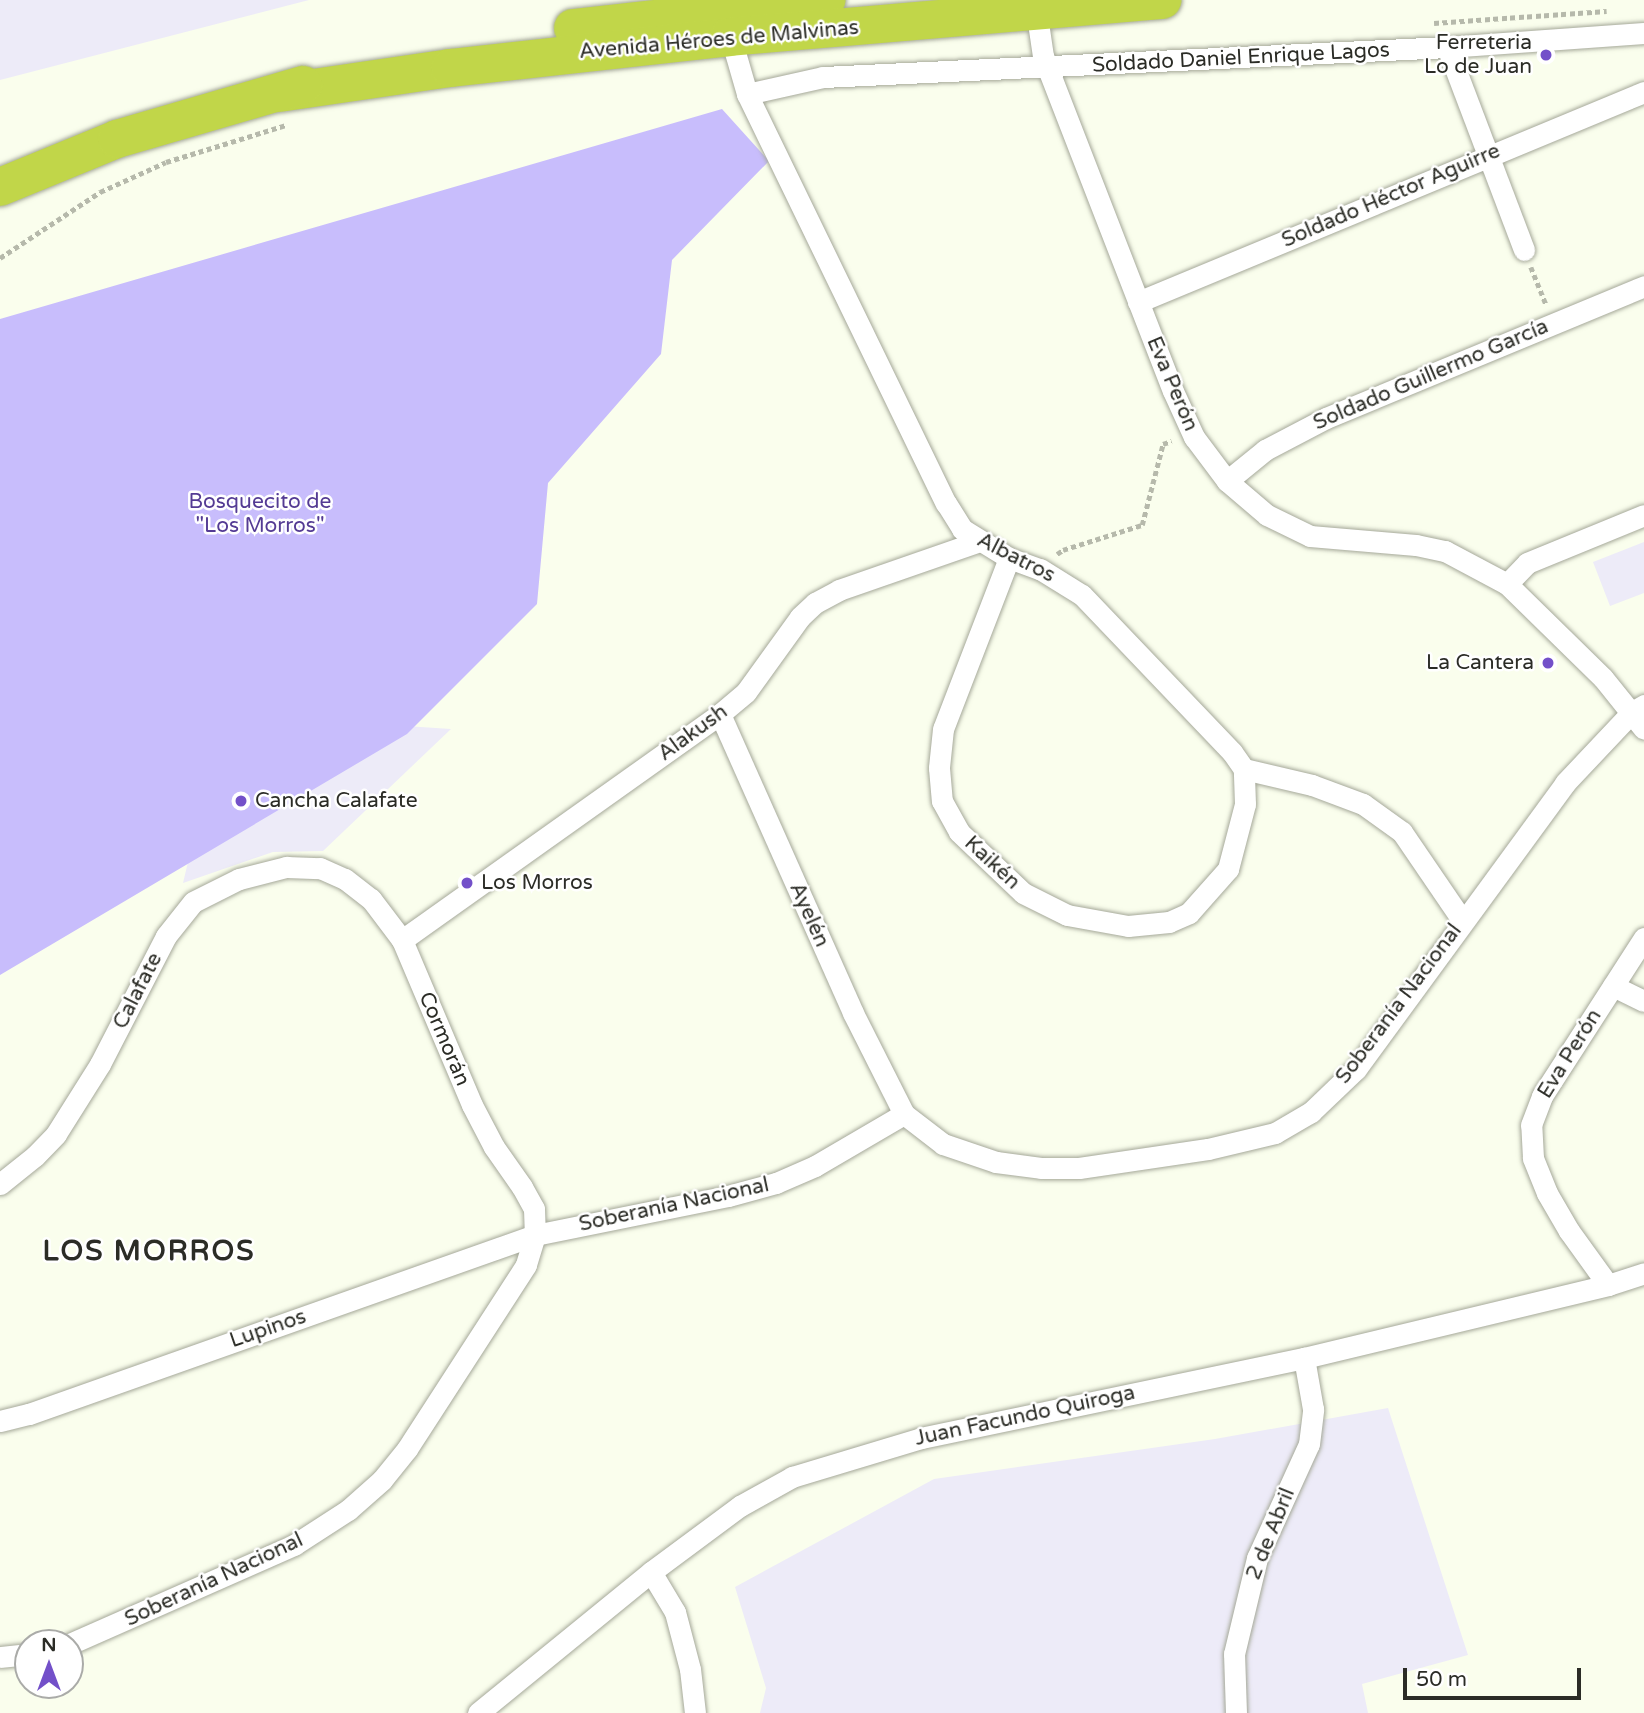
<!DOCTYPE html>
<html>
<head>
<meta charset="utf-8">
<style>
	body { margin:0 }
	#map { position:relative; width:1644px; height:1713px; overflow:hidden; background:#fafeed; font-family:"Varela Round",sans-serif }
	div>[style] { position:absolute }
	.green>* { inset:0; background:#edebf8 }
	.forest>* { inset:0; background:#c8bdfc }
	.path>* { height:4.5px; margin-top:-2.25px; transform-origin:0; background:repeating-linear-gradient(90deg,#b6b9ab 0 5px,transparent 0 8.5px) }
	.roads { filter:drop-shadow(0 0 2px #a5a899) drop-shadow(0 0 2px #a5a899) }
	.street>* { height:21px; margin:-10.5px; padding:0 10.5px; transform-origin:10.5px; border-radius:10.5px; background:#fff }
	.highway>* { height:38px; margin:-19px; padding:0 19px; transform-origin:19px; border-radius:19px; background:#c1d649 }
	.dots>* { width:19px; height:19px; translate:-50% -50%; box-sizing:border-box; border:4px solid #fff; border-radius:50% }
	span { translate:-50% -50%; white-space:nowrap; text-align:center; line-height:1.15; -webkit-text-stroke:5px #fff; paint-order:stroke }
	.street-label { font-size:21px; color:#2b2c26 }
	.poi-label { font-size:21px; color:#2b2c26 }
	.right { translate:-100% -50%; text-align:right }
	.left { translate:0 -50%; text-align:left }
	.park-label { font-size:21px; color:#543b94 }
	.district-label { font-size:28px; color:#2b2c26; font-weight:700; letter-spacing:2px }
	.north { position:absolute; left:14px; top:1629px; width:70px; height:70px; box-sizing:border-box; background:#fff; border:2px solid #aaaba8; border-radius:50%; rotate:0deg; font-size:19px; font-weight:700; line-height:28px; text-align:center; color:#2b2c26 }
	.north::after { content:''; display:block; margin:auto; width:24px; height:32px; background:#7350c9; clip-path:polygon(50% 0,100% 100%,50% 72%,0 100%) }
	.scale { position:absolute; left:1403px; top:1668px; width:178px; height:32px; box-sizing:border-box; border:4px solid #2b2c26; border-top:0; padding-left:9px; font-size:21px; line-height:24px; white-space:nowrap; color:#2b2c26; -webkit-text-stroke:5px #fff; paint-order:stroke }
</style>
</head>
<body>
<div id="map">
	<div class="green">
		<div style="clip-path:polygon(0 0,309px 0,0 80px)"></div>
		<div style="clip-path:polygon(1644px 542px,1644px 593px,1610px 606px,1593px 562px)"></div>
		<div style="clip-path:polygon(375px 724px,451px 729px,323px 851px,273px 852px,183px 883px,194px 837px)"></div>
		<div style="clip-path:polygon(1388px 1408px,1468px 1655px,1362px 1684px,1368px 1713px,760px 1713px,766px 1688px,735px 1587px,934px 1479px,1215px 1439px)"></div>
	</div>
	<div class="forest">
		<div style="clip-path:polygon(722px 109px,769px 161px,672px 260px,661px 354px,548px 483px,537px 604px,407px 734px,0 975px,0 319px)"></div>
	</div>
	<div class="path">
		<div style="left:1434px;top:23px;width:173px;rotate:-4deg"></div>
		<div style="left:0;top:258px;width:120px;rotate:-33.4deg"></div>
		<div style="left:100px;top:192px;width:72px;rotate:-24.4deg"></div>
		<div style="left:166px;top:162px;width:126px;rotate:-17.1deg"></div>
		<div style="left:1531px;top:267px;width:40px;rotate:68deg"></div>
		<div style="left:1057px;top:554px;width:7px;rotate:-34deg"></div>
		<div style="left:1063px;top:550px;width:83px;rotate:-17.6deg"></div>
		<div style="left:1142px;top:525px;width:84px;rotate:-75.5deg"></div>
		<div style="left:1163px;top:444px;width:9px;rotate:-18deg"></div>
	</div>
	<div class="roads">
		<div class="street">
			<div style="left:1035px;top:2px;width:55px;rotate:81.6deg"></div>
			<div style="left:1043px;top:56px;width:359px;rotate:68.8deg"></div>
			<div style="left:1173px;top:391px;width:51px;rotate:65.5deg"></div>
			<div style="left:1194px;top:437px;width:55px;rotate:53.1deg"></div>
			<div style="left:1227px;top:481px;width:52px;rotate:40.4deg"></div>
			<div style="left:1267px;top:515px;width:48px;rotate:26deg"></div>
			<div style="left:1310px;top:536px;width:106px;rotate:4.9deg"></div>
			<div style="left:1416px;top:545px;width:30px;rotate:12deg"></div>
			<div style="left:1445px;top:551px;width:70px;rotate:28deg"></div>
			<div style="left:1507px;top:584px;width:134px;rotate:44.4deg"></div>
			<div style="left:1603px;top:678px;width:65px;rotate:51.2deg"></div>
			<div style="left:728px;top:28px;width:69px;rotate:73.9deg"></div>
			<div style="left:747px;top:94px;width:455px;rotate:64.1deg"></div>
			<div style="left:946px;top:503px;width:31px;rotate:58deg"></div>
			<div style="left:962px;top:529px;width:55px;rotate:31.7deg"></div>
			<div style="left:1009px;top:558px;width:33px;rotate:20deg"></div>
			<div style="left:1040px;top:569px;width:49px;rotate:31.8deg"></div>
			<div style="left:1082px;top:595px;width:217px;rotate:46.3deg"></div>
			<div style="left:1232px;top:752px;width:21px;rotate:55deg"></div>
			<div style="left:1244px;top:769px;width:70px;rotate:13.2deg"></div>
			<div style="left:1312px;top:785px;width:54px;rotate:20.4deg"></div>
			<div style="left:1363px;top:804px;width:48px;rotate:35.7deg"></div>
			<div style="left:1402px;top:832px;width:107px;rotate:55.7deg"></div>
			<div style="left:1447px;top:47px;width:217px;rotate:69.2deg"></div>
			<div style="left:747px;top:94px;width:78px;rotate:-12.6deg"></div>
			<div style="left:823px;top:77px;width:625px;rotate:-2.75deg"></div>
			<div style="left:1447px;top:47px;width:197px;rotate:-4.1deg"></div>
			<div style="left:1138px;top:302px;width:548px;rotate:-22.54deg"></div>
			<div style="left:1227px;top:481px;width:49px;rotate:-39.2deg"></div>
			<div style="left:1265px;top:450px;width:69px;rotate:-27.7deg"></div>
			<div style="left:1326px;top:418px;width:344px;rotate:-22.5deg"></div>
			<div style="left:1009px;top:558px;width:183px;rotate:111.1deg"></div>
			<div style="left:943px;top:729px;width:39px;rotate:96deg"></div>
			<div style="left:939px;top:768px;width:33px;rotate:85deg"></div>
			<div style="left:942px;top:801px;width:35px;rotate:61deg"></div>
			<div style="left:959px;top:832px;width:88px;rotate:43.6deg"></div>
			<div style="left:1023px;top:893px;width:49px;rotate:26.6deg"></div>
			<div style="left:1067px;top:915px;width:62px;rotate:10.2deg"></div>
			<div style="left:1128px;top:926px;width:41px;rotate:-5.6deg"></div>
			<div style="left:1169px;top:922px;width:22px;rotate:-24deg"></div>
			<div style="left:1189px;top:913px;width:59px;rotate:-48.4deg"></div>
			<div style="left:1228px;top:869px;width:67px;rotate:-75.3deg"></div>
			<div style="left:1245px;top:804px;width:35px;rotate:-92deg"></div>
			<div style="left:1507px;top:584px;width:29px;rotate:-46deg"></div>
			<div style="left:1527px;top:563px;width:126px;rotate:-22.3deg"></div>
			<div style="left:720px;top:714px;width:327px;rotate:66deg"></div>
			<div style="left:853px;top:1013px;width:113px;rotate:63.2deg"></div>
			<div style="left:402px;top:940px;width:390px;rotate:-35.4deg"></div>
			<div style="left:720px;top:714px;width:34px;rotate:-40deg"></div>
			<div style="left:746px;top:692px;width:92px;rotate:-54.2deg"></div>
			<div style="left:800px;top:617px;width:21px;rotate:-43deg"></div>
			<div style="left:815px;top:603px;width:27px;rotate:-28deg"></div>
			<div style="left:839px;top:590px;width:149px;rotate:-19.2deg"></div>
			<div style="left:1613px;top:986px;width:34px;rotate:26deg"></div>
			<div style="left:0;top:1184px;width:45px;rotate:-38.7deg"></div>
			<div style="left:35px;top:1156px;width:30px;rotate:-46deg"></div>
			<div style="left:56px;top:1134px;width:83px;rotate:-57.8deg"></div>
			<div style="left:100px;top:1064px;width:144px;rotate:-62.7deg"></div>
			<div style="left:166px;top:936px;width:43px;rotate:-51.5deg"></div>
			<div style="left:193px;top:902px;width:51px;rotate:-26.6deg"></div>
			<div style="left:239px;top:879px;width:49px;rotate:-14.3deg"></div>
			<div style="left:286px;top:867px;width:34px;rotate:2deg"></div>
			<div style="left:320px;top:868px;width:27px;rotate:24deg"></div>
			<div style="left:345px;top:879px;width:33px;rotate:38deg"></div>
			<div style="left:371px;top:899px;width:51px;rotate:52.9deg"></div>
			<div style="left:402px;top:940px;width:179px;rotate:67deg"></div>
			<div style="left:472px;top:1105px;width:47px;rotate:62.4deg"></div>
			<div style="left:494px;top:1147px;width:49px;rotate:55deg"></div>
			<div style="left:522px;top:1187px;width:25px;rotate:61deg"></div>
			<div style="left:534px;top:1209px;width:26px;rotate:88deg"></div>
			<div style="left:535px;top:1235px;width:31px;rotate:107deg"></div>
			<div style="left:526px;top:1265px;width:219px;rotate:122.9deg"></div>
			<div style="left:407px;top:1449px;width:40px;rotate:129deg"></div>
			<div style="left:382px;top:1480px;width:45px;rotate:138.6deg"></div>
			<div style="left:348px;top:1510px;width:64px;rotate:147.1deg"></div>
			<div style="left:294px;top:1545px;width:245px;rotate:156.2deg"></div>
			<div style="left:1608px;top:1285px;width:67px;rotate:-125.8deg"></div>
			<div style="left:1569px;top:1231px;width:44px;rotate:-120.1deg"></div>
			<div style="left:1547px;top:1193px;width:38px;rotate:-112deg"></div>
			<div style="left:1533px;top:1158px;width:33px;rotate:-93deg"></div>
			<div style="left:1531px;top:1125px;width:31px;rotate:-69deg"></div>
			<div style="left:1542px;top:1096px;width:188px;rotate:-57.2deg"></div>
			<div style="left:0;top:1421px;width:30px;rotate:-14deg"></div>
			<div style="left:29px;top:1414px;width:537px;rotate:-19.48deg"></div>
			<div style="left:535px;top:1235px;width:197px;rotate:-11.4deg"></div>
			<div style="left:728px;top:1196px;width:50px;rotate:-15.2deg"></div>
			<div style="left:776px;top:1183px;width:43px;rotate:-23.6deg"></div>
			<div style="left:815px;top:1166px;width:103px;rotate:-30.3deg"></div>
			<div style="left:904px;top:1114px;width:49px;rotate:37.6deg"></div>
			<div style="left:943px;top:1144px;width:56px;rotate:18.8deg"></div>
			<div style="left:996px;top:1162px;width:45px;rotate:7.6deg"></div>
			<div style="left:1041px;top:1168px;width:38px"></div>
			<div style="left:1079px;top:1168px;width:130px;rotate:-8.4deg"></div>
			<div style="left:1208px;top:1149px;width:69px;rotate:-13.4deg"></div>
			<div style="left:1275px;top:1133px;width:42px;rotate:-30.3deg"></div>
			<div style="left:1311px;top:1112px;width:62px;rotate:-43.7deg"></div>
			<div style="left:1356px;top:1069px;width:354px;rotate:-53.8deg"></div>
			<div style="left:1565px;top:783px;width:98px;rotate:-46.7deg"></div>
			<div style="left:1632px;top:712px;width:14px;rotate:-30deg"></div>
			<div style="left:651px;top:1572px;width:47px;rotate:59deg"></div>
			<div style="left:675px;top:1612px;width:59px;rotate:75.3deg"></div>
			<div style="left:690px;top:1669px;width:44px;rotate:83.5deg"></div>
			<div style="left:0;top:1657px;width:28px;rotate:-6deg"></div>
			<div style="left:478px;top:1713px;width:223px;rotate:-39.2deg"></div>
			<div style="left:651px;top:1572px;width:111px;rotate:-36.6deg"></div>
			<div style="left:740px;top:1506px;width:60px;rotate:-29.1deg"></div>
			<div style="left:792px;top:1477px;width:135px;rotate:-16.8deg"></div>
			<div style="left:921px;top:1438px;width:391px;rotate:-11.8deg"></div>
			<div style="left:1304px;top:1358px;width:313px;rotate:-13.5deg"></div>
			<div style="left:1608px;top:1285px;width:38px;rotate:-18deg"></div>
			<div style="left:1236px;top:1713px;width:59px;rotate:-91.9deg"></div>
			<div style="left:1234px;top:1654px;width:99px;rotate:-76.5deg"></div>
			<div style="left:1257px;top:1558px;width:125px;rotate:-65.5deg"></div>
			<div style="left:1309px;top:1444px;width:35px;rotate:-83deg"></div>
			<div style="left:1313px;top:1409px;width:52px;rotate:-100deg"></div>
		</div>
		<div class="highway">
			<div style="left:573px;top:28px;width:255px;rotate:-6.3deg"></div>
			<div style="left:279px;top:93px;width:173px;rotate:-8.3deg"></div>
			<div style="left:450px;top:68px;width:281px;rotate:-6.3deg"></div>
			<div style="left:729px;top:37px;width:435px;rotate:-4.9deg"></div>
			<div style="left:0;top:187px;width:126px;rotate:-22.3deg"></div>
			<div style="left:117px;top:139px;width:194px;rotate:-16.2deg"></div>
		</div>
	</div>
	<div class="dots">
		<div style="left:1546px;top:55px;background:#7350c9"></div>
		<div style="left:1548px;top:663px;background:#7350c9"></div>
		<div style="left:241px;top:801px;background:#7350c9"></div>
		<div style="left:467px;top:883px;background:#7350c9"></div>
	</div>
	<div class="street-label">
		<span style="left:719px;top:40px;rotate:-5deg">Avenida Héroes de Malvinas</span>
		<span style="left:1241px;top:58px;rotate:-3deg">Soldado Daniel Enrique Lagos</span>
		<span style="left:1391px;top:196px;rotate:-23deg">Soldado Héctor Aguirre</span>
		<span style="left:1431px;top:375px;rotate:-23deg">Soldado Guillermo García</span>
		<span style="left:1172px;top:384px;rotate:67deg">Eva Perón</span>
		<span style="left:1016px;top:558px;rotate:27deg">Albatros</span>
		<span style="left:693px;top:733px;rotate:-36deg">Alakush</span>
		<span style="left:992px;top:863px;rotate:43deg">Kaikén</span>
		<span style="left:809px;top:915px;rotate:66deg">Ayelén</span>
		<span style="left:138px;top:991px;rotate:-63deg">Calafate</span>
		<span style="left:1399px;top:1004px;rotate:-53deg">Soberanía Nacional</span>
		<span style="left:444px;top:1039px;rotate:67deg">Cormorán</span>
		<span style="left:1570px;top:1054px;rotate:-58deg">Eva Perón</span>
		<span style="left:674px;top:1205px;rotate:-12deg">Soberanía Nacional</span>
		<span style="left:268px;top:1329px;rotate:-19deg">Lupinos</span>
		<span style="left:1025px;top:1416px;rotate:-12deg">Juan Facundo Quiroga</span>
		<span style="left:1271px;top:1534px;rotate:-68deg">2 de Abril</span>
		<span style="left:214px;top:1580px;rotate:-25deg">Soberanía Nacional</span>
	</div>
	<div class="poi-label">
		<span class="right" style="left:1532px;top:55px">Ferreteria<br>Lo de Juan</span>
		<span class="right" style="left:1534px;top:663px">La Cantera</span>
		<span class="left" style="left:255px;top:801px">Cancha Calafate</span>
		<span class="left" style="left:481px;top:883px">Los Morros</span>
	</div>
	<div class="park-label">
		<span style="left:260px;top:514px">Bosquecito de<br>"Los Morros"</span>
	</div>
	<div class="district-label">
		<span style="left:149px;top:1251px">LOS MORROS</span>
	</div>
	<div class="north">N</div>
	<div class="scale">50 m</div>
</div>
</body>
</html>
